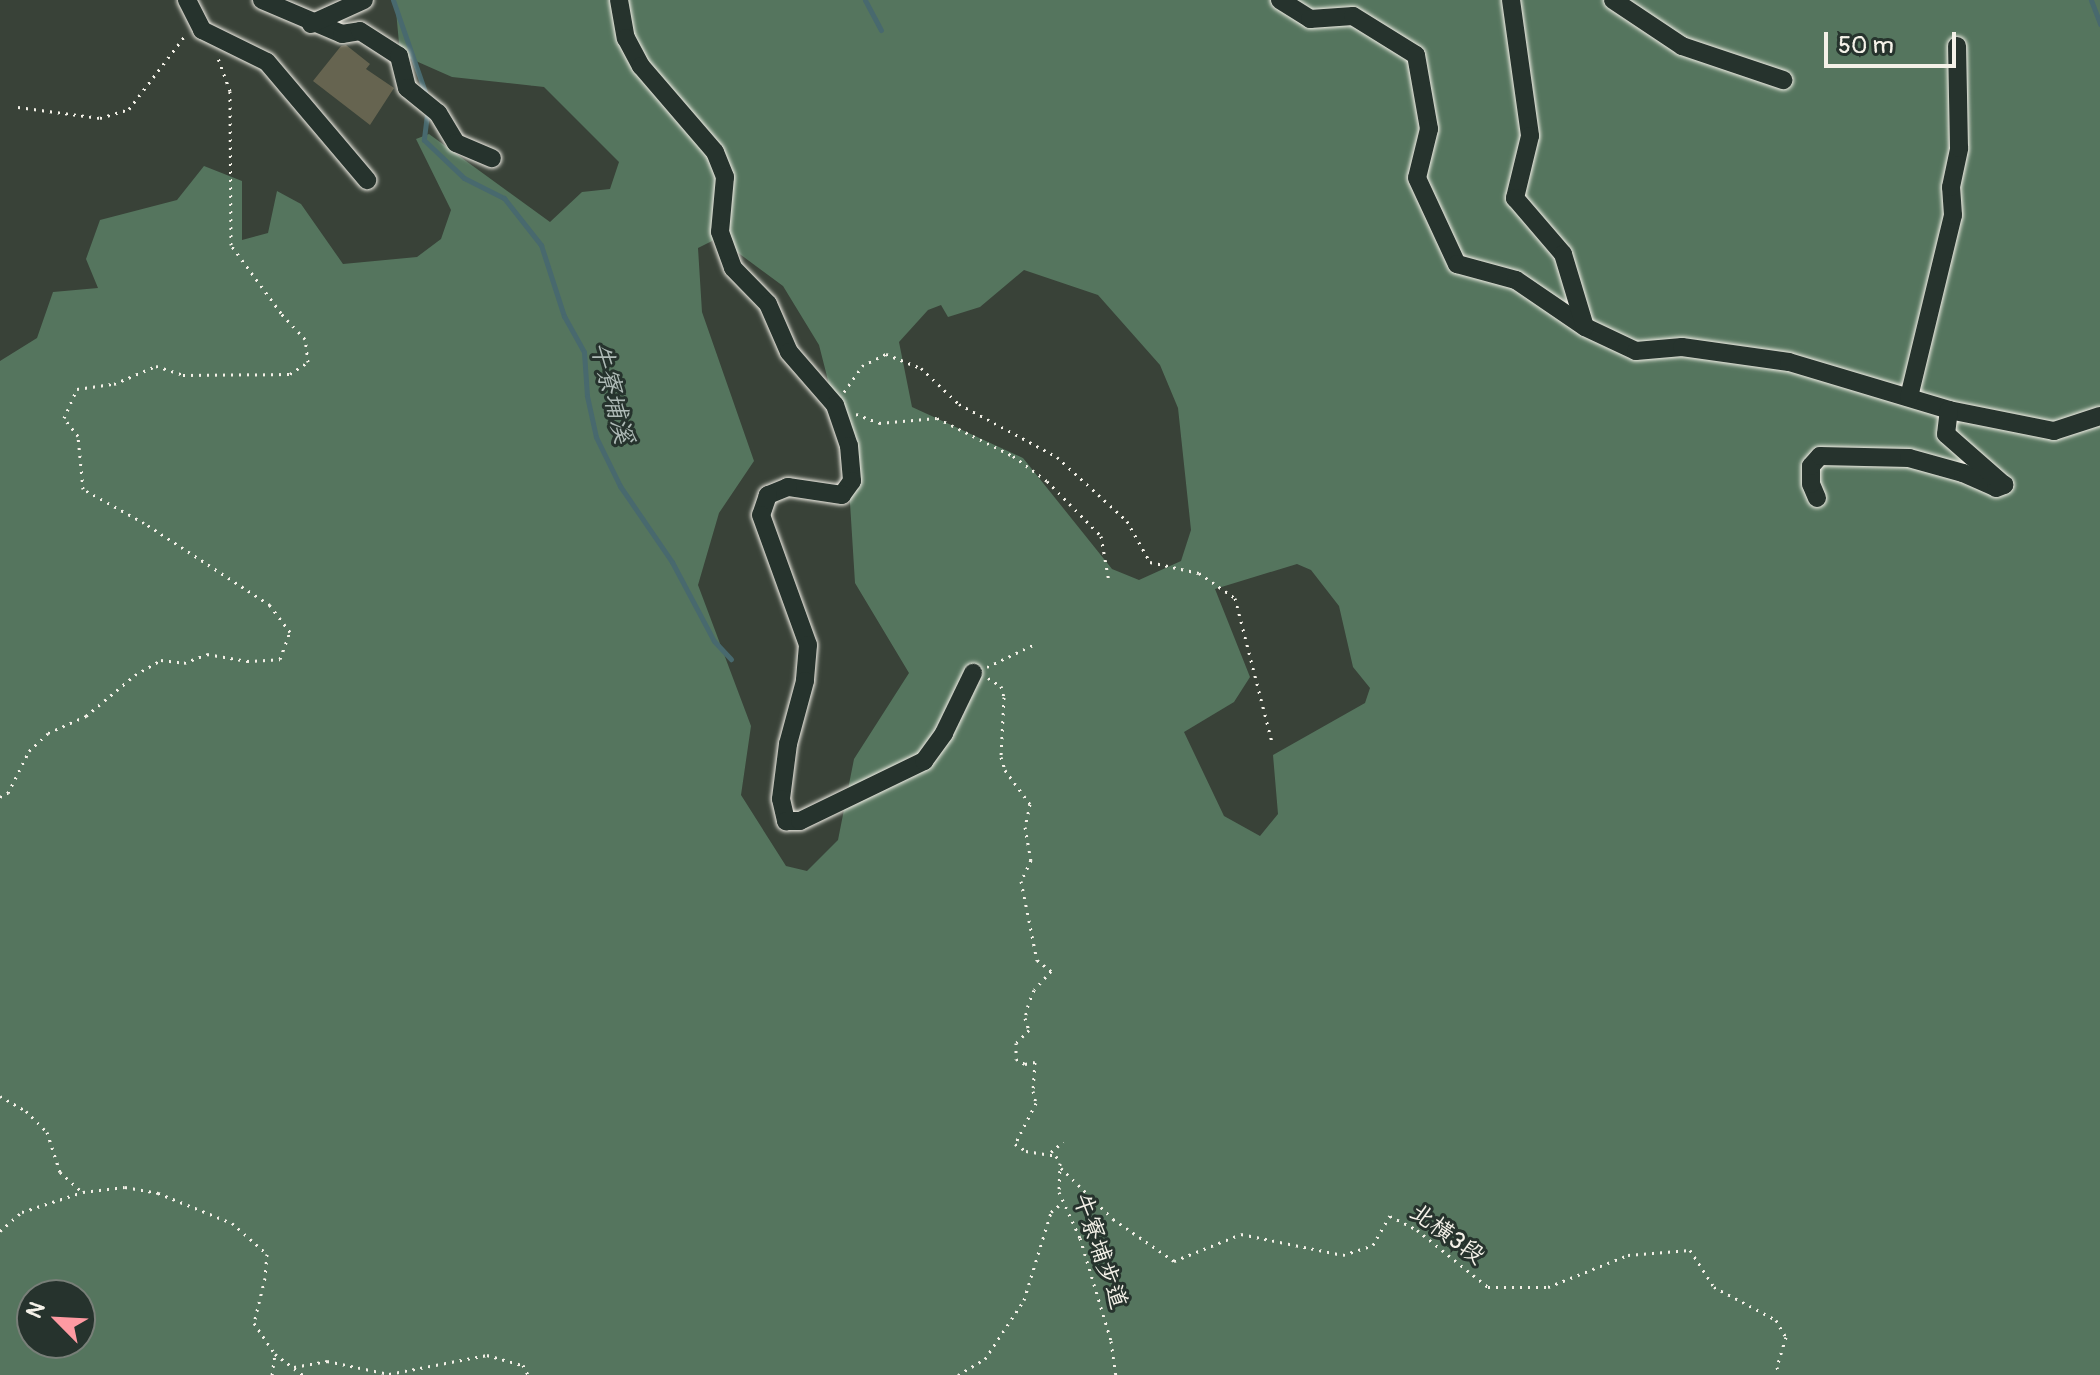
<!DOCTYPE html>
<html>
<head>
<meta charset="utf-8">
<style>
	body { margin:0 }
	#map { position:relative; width:2100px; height:1375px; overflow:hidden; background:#394238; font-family:Pangolin,"LXGW WenKai TC",sans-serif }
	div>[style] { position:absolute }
	.green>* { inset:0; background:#55755e }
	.stream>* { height:5px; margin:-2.5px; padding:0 2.5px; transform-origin:2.5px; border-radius:2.5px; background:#48696e }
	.building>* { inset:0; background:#666450 }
	.path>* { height:3px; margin-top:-1.5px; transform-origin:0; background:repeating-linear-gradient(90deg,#f4f1e8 0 2px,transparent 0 8px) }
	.roads { filter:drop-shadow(0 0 2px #f4f1e8) drop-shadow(0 0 2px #f4f1e8) }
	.minor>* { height:18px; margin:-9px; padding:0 9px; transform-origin:9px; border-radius:9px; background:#26332d }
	span { translate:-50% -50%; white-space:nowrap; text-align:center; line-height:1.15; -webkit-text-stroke:6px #26332d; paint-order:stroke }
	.street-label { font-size:24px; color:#f4f1e8 }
	.water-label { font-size:26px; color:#afbbb7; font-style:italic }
	.north { position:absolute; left:16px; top:1279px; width:80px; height:80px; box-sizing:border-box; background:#26332d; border:2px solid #787f78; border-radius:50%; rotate:294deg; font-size:22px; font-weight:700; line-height:32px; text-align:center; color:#f4f1e8 }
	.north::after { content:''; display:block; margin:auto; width:28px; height:36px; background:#ff9aa2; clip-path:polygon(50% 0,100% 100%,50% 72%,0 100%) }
	.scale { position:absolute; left:1824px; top:32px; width:132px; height:36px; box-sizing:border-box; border:4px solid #f4f1e8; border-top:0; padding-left:10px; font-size:24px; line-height:28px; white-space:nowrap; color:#f4f1e8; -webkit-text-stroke:6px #26332d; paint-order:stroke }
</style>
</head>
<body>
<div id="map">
	<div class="green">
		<div style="clip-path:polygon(evenodd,395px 0,2100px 0,2100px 1375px,0 1375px,0 361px,37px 338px,53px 292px,98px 288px,86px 259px,100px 220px,177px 200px,204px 166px,242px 181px,242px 240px,268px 233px,277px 191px,301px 204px,343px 264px,417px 257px,441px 239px,451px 210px,416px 139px,429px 134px,550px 222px,582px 192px,610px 189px,619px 162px,544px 87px,452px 77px,400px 54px,395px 0,718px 238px,783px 286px,819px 345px,847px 455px,855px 583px,909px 673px,854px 759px,838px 840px,807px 871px,786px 866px,741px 795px,751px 726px,698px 585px,719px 513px,754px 461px,702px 312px,698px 248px,718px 238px,395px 0,1024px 270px,1098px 295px,1160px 365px,1178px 408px,1191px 530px,1181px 561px,1139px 580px,1112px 569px,1023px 458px,912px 407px,899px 342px,928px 310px,941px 305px,948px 317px,980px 307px,1024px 270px,395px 0,1297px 564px,1311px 570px,1339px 606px,1353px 667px,1370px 688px,1365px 703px,1273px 755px,1278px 814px,1260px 836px,1224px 816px,1184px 732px,1234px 702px,1250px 677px,1215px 589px,1297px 564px,395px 0,32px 1295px,80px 1295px,80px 1343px,32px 1343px,32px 1295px)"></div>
	</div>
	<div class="stream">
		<div style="left:393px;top:0;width:97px;rotate:70.8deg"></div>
		<div style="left:865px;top:0;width:34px;rotate:62deg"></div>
		<div style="left:2091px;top:0;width:26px;rotate:69deg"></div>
		<div style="left:427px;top:114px;width:26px;rotate:97deg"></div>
		<div style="left:424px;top:140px;width:55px;rotate:43.5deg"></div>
		<div style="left:464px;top:178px;width:45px;rotate:26.6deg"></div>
		<div style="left:504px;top:198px;width:60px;rotate:51.8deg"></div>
		<div style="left:541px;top:245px;width:75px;rotate:72.1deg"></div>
		<div style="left:564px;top:316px;width:41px;rotate:60.9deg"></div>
		<div style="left:584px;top:352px;width:44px;rotate:86.1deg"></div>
		<div style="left:587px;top:396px;width:42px;rotate:77.6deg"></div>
		<div style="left:596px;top:437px;width:55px;rotate:63.9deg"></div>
		<div style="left:620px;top:486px;width:92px;rotate:55.6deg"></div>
		<div style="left:672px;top:562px;width:89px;rotate:62deg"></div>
		<div style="left:714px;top:641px;width:25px;rotate:47deg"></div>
	</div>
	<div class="building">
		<div style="clip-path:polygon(346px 45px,370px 64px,366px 69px,394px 88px,370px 125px,313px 81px,341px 46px)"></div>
	</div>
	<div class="path">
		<div style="left:18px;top:107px;width:83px;rotate:7.6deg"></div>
		<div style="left:100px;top:118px;width:30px;rotate:-17deg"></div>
		<div style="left:129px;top:109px;width:91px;rotate:-52.6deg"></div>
		<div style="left:844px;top:392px;width:32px;rotate:-55deg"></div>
		<div style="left:862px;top:366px;width:27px;rotate:-27deg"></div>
		<div style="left:886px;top:354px;width:38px;rotate:22deg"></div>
		<div style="left:921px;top:368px;width:52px;rotate:43.5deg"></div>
		<div style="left:959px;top:404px;width:111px;rotate:28.4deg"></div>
		<div style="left:1057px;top:457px;width:95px;rotate:42.4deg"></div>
		<div style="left:1127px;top:521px;width:47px;rotate:60.7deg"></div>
		<div style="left:1150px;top:562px;width:50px;rotate:12.7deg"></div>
		<div style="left:1199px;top:573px;width:44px;rotate:34.8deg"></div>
		<div style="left:1235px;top:598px;width:149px;rotate:75.6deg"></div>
		<div style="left:856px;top:414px;width:25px;rotate:21deg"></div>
		<div style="left:879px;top:423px;width:58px;rotate:-4.9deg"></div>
		<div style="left:937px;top:418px;width:85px;rotate:26.6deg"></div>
		<div style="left:1013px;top:456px;width:42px;rotate:36.3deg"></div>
		<div style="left:1047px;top:481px;width:77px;rotate:45.5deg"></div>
		<div style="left:1101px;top:536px;width:47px;rotate:80.1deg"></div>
		<div style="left:987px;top:667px;width:53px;rotate:-25.6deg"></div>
		<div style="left:988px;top:678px;width:15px;rotate:32deg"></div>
		<div style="left:1001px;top:686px;width:11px;rotate:75deg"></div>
		<div style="left:1004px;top:697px;width:60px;rotate:92.9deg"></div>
		<div style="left:1001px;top:757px;width:14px;rotate:73deg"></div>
		<div style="left:1005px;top:770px;width:42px;rotate:53.7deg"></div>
		<div style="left:1030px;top:804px;width:24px;rotate:102deg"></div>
		<div style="left:1025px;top:827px;width:34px;rotate:80deg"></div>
		<div style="left:1031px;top:860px;width:23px;rotate:115deg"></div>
		<div style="left:1021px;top:881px;width:81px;rotate:78.6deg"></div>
		<div style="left:1037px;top:960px;width:18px;rotate:38deg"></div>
		<div style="left:1051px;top:971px;width:25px;rotate:132deg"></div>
		<div style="left:1034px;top:990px;width:16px;rotate:112deg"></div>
		<div style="left:1028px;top:1005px;width:13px;rotate:103deg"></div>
		<div style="left:1025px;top:1018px;width:13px;rotate:72deg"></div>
		<div style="left:1029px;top:1030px;width:18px;rotate:135deg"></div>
		<div style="left:1016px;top:1043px;width:16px;rotate:90deg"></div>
		<div style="left:1016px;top:1059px;width:10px;rotate:29deg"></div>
		<div style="left:1025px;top:1064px;width:10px;rotate:-11deg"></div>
		<div style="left:1035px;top:1062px;width:29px;rotate:94deg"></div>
		<div style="left:1033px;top:1091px;width:12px;rotate:76deg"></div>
		<div style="left:1036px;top:1103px;width:46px;rotate:117.1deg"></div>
		<div style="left:1015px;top:1144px;width:13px;rotate:32deg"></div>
		<div style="left:1026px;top:1151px;width:30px;rotate:9deg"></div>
		<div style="left:1056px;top:1156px;width:8px;rotate:60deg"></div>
		<div style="left:1060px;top:1163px;width:29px;rotate:92deg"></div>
		<div style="left:1059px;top:1192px;width:51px;rotate:65.5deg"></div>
		<div style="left:1080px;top:1238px;width:108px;rotate:73.2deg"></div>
		<div style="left:1111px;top:1341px;width:34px;rotate:82deg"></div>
		<div style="left:0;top:797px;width:9px;rotate:-27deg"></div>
		<div style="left:8px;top:793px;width:47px;rotate:-63.4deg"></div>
		<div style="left:29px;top:751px;width:26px;rotate:-43deg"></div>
		<div style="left:48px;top:733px;width:42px;rotate:-24.1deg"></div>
		<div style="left:86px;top:716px;width:64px;rotate:-39.9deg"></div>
		<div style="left:135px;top:675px;width:30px;rotate:-30deg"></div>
		<div style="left:161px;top:660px;width:23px;rotate:7deg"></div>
		<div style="left:184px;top:663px;width:25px;rotate:-21deg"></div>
		<div style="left:207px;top:654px;width:41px;rotate:9.9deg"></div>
		<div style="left:247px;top:661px;width:33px;rotate:-3deg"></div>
		<div style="left:280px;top:659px;width:29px;rotate:-70deg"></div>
		<div style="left:290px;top:632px;width:34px;rotate:-127deg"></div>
		<div style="left:270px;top:605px;width:150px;rotate:-146.9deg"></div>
		<div style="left:144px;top:523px;width:70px;rotate:-150.9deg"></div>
		<div style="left:83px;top:489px;width:53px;rotate:-95.4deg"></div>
		<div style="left:78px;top:436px;width:23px;rotate:-128deg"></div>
		<div style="left:64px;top:418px;width:32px;rotate:-66deg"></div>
		<div style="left:77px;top:389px;width:37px;rotate:-8deg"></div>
		<div style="left:114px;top:384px;width:46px;rotate:-23.2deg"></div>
		<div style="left:156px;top:366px;width:28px;rotate:18deg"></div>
		<div style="left:183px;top:375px;width:107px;rotate:-0.5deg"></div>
		<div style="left:290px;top:374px;width:22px;rotate:-34deg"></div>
		<div style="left:308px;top:362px;width:23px;rotate:-97deg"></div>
		<div style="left:305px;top:339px;width:35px;rotate:-133deg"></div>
		<div style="left:281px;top:313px;width:84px;rotate:-126.3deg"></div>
		<div style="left:231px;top:245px;width:154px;rotate:-90.4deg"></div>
		<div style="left:230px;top:91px;width:35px;rotate:-110deg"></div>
		<div style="left:0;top:1096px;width:30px;rotate:30deg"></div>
		<div style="left:26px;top:1111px;width:30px;rotate:45deg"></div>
		<div style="left:47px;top:1132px;width:42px;rotate:72deg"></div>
		<div style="left:60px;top:1172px;width:30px;rotate:42deg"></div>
		<div style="left:1051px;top:1152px;width:16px;rotate:-40deg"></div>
		<div style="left:1061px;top:1168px;width:73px;rotate:44.4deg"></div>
		<div style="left:1113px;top:1219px;width:74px;rotate:34.5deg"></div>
		<div style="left:1174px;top:1261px;width:72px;rotate:-21.9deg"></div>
		<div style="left:1241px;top:1234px;width:104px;rotate:11.6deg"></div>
		<div style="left:1343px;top:1255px;width:32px;rotate:-18deg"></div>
		<div style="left:1373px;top:1245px;width:34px;rotate:-60deg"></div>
		<div style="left:1390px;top:1216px;width:30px;rotate:27deg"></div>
		<div style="left:1417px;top:1230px;width:91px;rotate:38.8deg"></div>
		<div style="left:1488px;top:1287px;width:60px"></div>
		<div style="left:1548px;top:1287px;width:86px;rotate:-21.8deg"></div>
		<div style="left:1628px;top:1255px;width:62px;rotate:-4.6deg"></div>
		<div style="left:1690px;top:1250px;width:44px;rotate:57deg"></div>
		<div style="left:1714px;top:1287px;width:70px;rotate:28deg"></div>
		<div style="left:1776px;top:1320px;width:20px;rotate:60deg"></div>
		<div style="left:1786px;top:1337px;width:31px;rotate:107deg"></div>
		<div style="left:1777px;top:1367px;width:8px;rotate:76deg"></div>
		<div style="left:0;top:1231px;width:29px;rotate:-41deg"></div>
		<div style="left:22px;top:1212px;width:64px;rotate:-18.2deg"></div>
		<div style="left:83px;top:1192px;width:42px;rotate:-6.8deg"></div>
		<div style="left:125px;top:1187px;width:34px;rotate:10deg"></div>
		<div style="left:158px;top:1193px;width:80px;rotate:22.1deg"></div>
		<div style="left:232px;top:1223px;width:47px;rotate:41.5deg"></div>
		<div style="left:267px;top:1254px;width:24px;rotate:95deg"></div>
		<div style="left:265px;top:1278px;width:46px;rotate:103.7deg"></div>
		<div style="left:254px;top:1323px;width:37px;rotate:56deg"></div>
		<div style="left:275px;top:1354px;width:35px;rotate:37deg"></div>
		<div style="left:294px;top:1367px;width:34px;rotate:-10deg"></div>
		<div style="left:327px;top:1361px;width:63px;rotate:11.8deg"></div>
		<div style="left:389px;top:1374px;width:100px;rotate:-11deg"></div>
		<div style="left:487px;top:1355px;width:37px;rotate:16deg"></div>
		<div style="left:523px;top:1365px;width:11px;rotate:63deg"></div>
		<div style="left:272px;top:1375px;width:21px;rotate:-82deg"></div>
		<div style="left:958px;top:1375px;width:31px;rotate:-31deg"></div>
		<div style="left:985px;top:1359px;width:71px;rotate:-56.5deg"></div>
		<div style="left:1024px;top:1300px;width:92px;rotate:-72.9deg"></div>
		<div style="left:1051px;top:1212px;width:14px;rotate:-39deg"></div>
	</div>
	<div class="roads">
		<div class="minor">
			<div style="left:187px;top:0;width:34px;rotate:63deg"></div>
			<div style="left:202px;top:30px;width:72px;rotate:26.2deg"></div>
			<div style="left:267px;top:62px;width:155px;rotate:49.7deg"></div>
			<div style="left:262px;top:0;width:87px;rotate:23deg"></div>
			<div style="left:342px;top:34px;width:18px;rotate:-9deg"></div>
			<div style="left:360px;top:31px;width:46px;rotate:32.7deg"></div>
			<div style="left:399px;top:56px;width:33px;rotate:76deg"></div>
			<div style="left:407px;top:88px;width:40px;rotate:39deg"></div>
			<div style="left:438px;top:113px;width:35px;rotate:59deg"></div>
			<div style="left:456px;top:143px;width:39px;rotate:23deg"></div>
			<div style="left:619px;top:0;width:39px;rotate:80deg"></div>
			<div style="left:626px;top:38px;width:32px;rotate:62deg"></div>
			<div style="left:641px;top:66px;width:113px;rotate:49.3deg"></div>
			<div style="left:715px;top:152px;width:27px;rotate:68deg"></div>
			<div style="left:725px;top:177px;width:55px;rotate:95.2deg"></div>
			<div style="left:720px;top:232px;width:38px;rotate:70deg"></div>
			<div style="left:733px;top:268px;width:50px;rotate:45.8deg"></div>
			<div style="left:768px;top:304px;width:52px;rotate:66.4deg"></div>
			<div style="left:789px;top:352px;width:70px;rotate:49deg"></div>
			<div style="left:835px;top:405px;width:43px;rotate:71.1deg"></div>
			<div style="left:849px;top:446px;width:35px;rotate:85deg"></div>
			<div style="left:852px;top:481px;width:17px;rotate:126deg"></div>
			<div style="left:842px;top:495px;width:55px;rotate:-171.6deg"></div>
			<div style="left:788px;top:487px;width:22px;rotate:158deg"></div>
			<div style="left:768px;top:495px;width:21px;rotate:109deg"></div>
			<div style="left:761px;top:515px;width:138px;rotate:70.1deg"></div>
			<div style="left:808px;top:645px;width:36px;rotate:95deg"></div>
			<div style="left:805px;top:681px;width:65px;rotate:105.1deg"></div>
			<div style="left:788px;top:744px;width:55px;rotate:97.3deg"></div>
			<div style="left:781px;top:799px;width:23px;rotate:77deg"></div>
			<div style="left:786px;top:821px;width:14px"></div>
			<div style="left:800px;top:821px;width:138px;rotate:-25.8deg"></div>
			<div style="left:924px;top:761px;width:34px;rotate:-54deg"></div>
			<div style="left:944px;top:733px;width:67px;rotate:-64.2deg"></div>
			<div style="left:1280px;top:0;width:36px;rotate:32deg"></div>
			<div style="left:1310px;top:19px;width:43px;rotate:-4deg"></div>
			<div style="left:1353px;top:16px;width:74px;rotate:31.8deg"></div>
			<div style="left:1416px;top:55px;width:75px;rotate:80deg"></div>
			<div style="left:1429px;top:129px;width:50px;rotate:103.8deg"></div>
			<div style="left:1417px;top:178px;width:95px;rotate:65.1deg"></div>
			<div style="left:1457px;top:264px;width:61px;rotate:15.2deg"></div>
			<div style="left:1516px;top:280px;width:83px;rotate:34.3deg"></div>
			<div style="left:1585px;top:327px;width:56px;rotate:25.2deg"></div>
			<div style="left:1636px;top:351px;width:46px;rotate:-5deg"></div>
			<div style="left:1682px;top:347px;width:108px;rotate:8deg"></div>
			<div style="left:1789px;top:362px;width:167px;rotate:16.7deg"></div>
			<div style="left:1949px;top:410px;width:107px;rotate:11.3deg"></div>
			<div style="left:2054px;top:431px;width:48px;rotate:-18.1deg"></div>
			<div style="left:1511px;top:0;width:137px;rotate:82deg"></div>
			<div style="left:1530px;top:136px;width:64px;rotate:103.6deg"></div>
			<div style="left:1515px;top:198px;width:74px;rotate:49.4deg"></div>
			<div style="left:1563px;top:254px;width:76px;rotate:73.2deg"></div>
			<div style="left:1613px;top:0;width:83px;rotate:33.7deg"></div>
			<div style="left:1682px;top:46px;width:107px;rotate:18.6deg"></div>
			<div style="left:311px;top:24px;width:58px;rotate:-24.4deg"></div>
			<div style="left:1909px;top:397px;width:187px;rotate:-76.4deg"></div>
			<div style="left:1953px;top:215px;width:28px;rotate:-94deg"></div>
			<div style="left:1951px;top:187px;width:40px;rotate:-78deg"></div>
			<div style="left:1959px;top:148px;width:102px;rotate:-91.1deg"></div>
			<div style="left:1817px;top:498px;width:15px;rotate:-113deg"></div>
			<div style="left:1811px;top:484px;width:18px;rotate:-90deg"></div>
			<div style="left:1811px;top:466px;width:13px;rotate:-48deg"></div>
			<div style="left:1820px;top:456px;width:89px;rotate:1.3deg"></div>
			<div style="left:1909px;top:458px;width:56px;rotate:15.5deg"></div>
			<div style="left:1963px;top:473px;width:36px;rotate:24deg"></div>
			<div style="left:1996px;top:488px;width:9px;rotate:-21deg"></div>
			<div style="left:2004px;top:485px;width:77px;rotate:-138.7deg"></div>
			<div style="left:1946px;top:434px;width:24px;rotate:-83deg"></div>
		</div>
	</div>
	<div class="street-label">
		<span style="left:1447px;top:1234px;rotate:36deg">北橫3段</span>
		<span style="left:1100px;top:1251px;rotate:71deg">牛寮埔步道</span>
	</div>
	<div class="water-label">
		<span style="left:611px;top:393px;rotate:76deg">牛寮埔溪</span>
	</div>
	<div class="north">N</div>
	<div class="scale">50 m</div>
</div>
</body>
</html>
